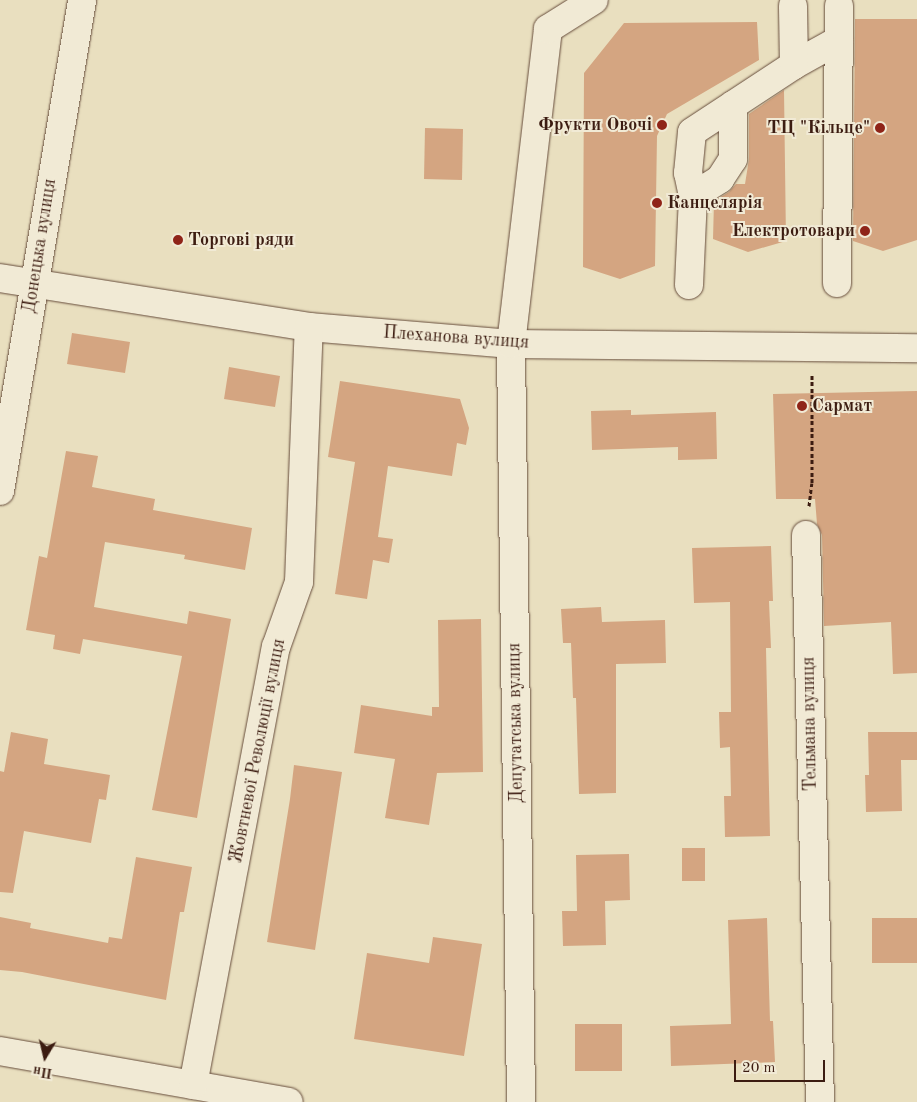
<!DOCTYPE html>
<html>
<head>
<meta charset="utf-8">
<style>
	body { margin:0 }
	#map { position:relative; width:917px; height:1102px; overflow:hidden; background:#e9dfbf; font-family:"Old Standard TT",serif }
	div>[style] { position:absolute }
	.building>* { inset:0; background:#d4a581 }
	.path>* { height:3px; margin-top:-1.5px; transform-origin:0; background:repeating-linear-gradient(90deg,#3c1c11 0 4px,transparent 0 6.5px) }
	.roads { filter:drop-shadow(0 0 1px #674d3c) drop-shadow(0 0 1px #674d3c) }
	.minor>* { height:28px; margin:-14px; padding:0 14px; transform-origin:14px; border-radius:14px; background:#f1ead5 }
	.dots>* { width:14px; height:14px; translate:-50% -50%; box-sizing:border-box; border:2px solid #f1ead5; border-radius:50% }
	span { translate:-50% -50%; white-space:nowrap; text-align:center; line-height:1.15; -webkit-text-stroke:4px #f1ead5; paint-order:stroke }
	.poi-label { font-size:18px; color:#3c1c11; font-weight:700 }
	.right { translate:-100% -50%; text-align:right }
	.left { translate:0 -50%; text-align:left }
	.street-label { font-size:18px; color:#3c1c11 }
	.north { position:absolute; left:20px; top:1032px; width:50px; height:50px; -webkit-text-stroke:4px #f1ead5; paint-order:stroke; rotate:189deg; font-size:14px; font-weight:700; line-height:20px; text-align:center; color:#3c1c11 }
	.north::after { content:''; display:block; margin:auto; width:18px; height:22px; background:#3c1c11; clip-path:polygon(50% 0,100% 100%,50% 72%,0 100%) }
	.scale { position:absolute; left:734px; top:1060px; width:91px; height:22px; box-sizing:border-box; border:2px solid #3c1c11; border-top:0; padding-left:6px; font-size:15px; line-height:18px; white-space:nowrap; color:#3c1c11; -webkit-text-stroke:4px #f1ead5; paint-order:stroke }
</style>
</head>
<body>
<div id="map">
	<div class="building">
		<div style="clip-path:polygon(855px 19px,917px 19px,917px 240px,883px 251px,853px 241px)"></div>
		<div style="clip-path:polygon(757px 22px,759px 60px,667px 114px,657px 136px,655px 266px,620px 279px,583px 267px,584px 73px,624px 23px)"></div>
		<div style="clip-path:polygon(784px 90px,786px 241px,748px 252px,713px 239px,714px 201px,729px 192px,736px 184px,745px 184px,749px 159px,749px 114px)"></div>
		<div style="clip-path:polygon(425px 128px,463px 129px,462px 180px,424px 179px)"></div>
		<div style="clip-path:polygon(72px 333px,130px 342px,125px 373px,67px 364px)"></div>
		<div style="clip-path:polygon(229px 367px,280px 376px,275px 407px,224px 399px)"></div>
		<div style="clip-path:polygon(340px 381px,460px 399px,469px 428px,466px 445px,457px 443px,452px 476px,388px 466px,378px 537px,393px 539px,389px 563px,373px 560px,367px 599px,335px 594px,355px 462px,328px 457px)"></div>
		<div style="clip-path:polygon(917px 391px,917px 673px,893px 674px,891px 622px,824px 626px,822px 535px,817px 524px,815px 499px,776px 499px,773px 394px)"></div>
		<div style="clip-path:polygon(631px 410px,631px 415px,716px 412px,717px 459px,678px 460px,678px 447px,592px 450px,591px 411px)"></div>
		<div style="clip-path:polygon(66px 451px,98px 456px,92px 487px,155px 499px,153px 510px,252px 528px,245px 570px,184px 559px,185px 555px,105px 542px,94px 607px,187px 624px,189px 611px,231px 619px,197px 818px,152px 810px,182px 656px,83px 639px,80px 654px,53px 649px,55px 635px,26px 630px,39px 556px,47px 558px)"></div>
		<div style="clip-path:polygon(771px 546px,773px 601px,769px 601px,771px 648px,766px 648px,770px 836px,725px 837px,724px 796px,731px 796px,730px 747px,720px 748px,719px 712px,731px 712px,730px 602px,694px 603px,692px 548px)"></div>
		<div style="clip-path:polygon(601px 607px,602px 622px,665px 620px,666px 663px,616px 664px,616px 793px,579px 794px,576px 698px,573px 698px,571px 643px,563px 643px,561px 609px)"></div>
		<div style="clip-path:polygon(481px 619px,483px 772px,437px 773px,429px 825px,385px 818px,395px 759px,354px 753px,361px 705px,432px 716px,432px 707px,439px 707px,438px 620px)"></div>
		<div style="clip-path:polygon(11px 732px,48px 739px,44px 764px,110px 775px,106px 800px,99px 799px,91px 843px,24px 831px,13px 893px,0 892px,0 771px,4px 772px)"></div>
		<div style="clip-path:polygon(868px 732px,917px 732px,917px 760px,901px 760px,902px 811px,866px 812px,865px 775px,869px 775px)"></div>
		<div style="clip-path:polygon(294px 765px,342px 772px,315px 950px,267px 942px,290px 799px)"></div>
		<div style="clip-path:polygon(682px 848px,705px 848px,705px 881px,682px 881px)"></div>
		<div style="clip-path:polygon(629px 854px,630px 900px,605px 901px,606px 945px,563px 946px,562px 911px,577px 911px,576px 855px)"></div>
		<div style="clip-path:polygon(136px 857px,192px 867px,184px 912px,180px 912px,166px 1000px,22px 972px,0 970px,0 917px,31px 923px,30px 928px,108px 943px,109px 937px,122px 939px)"></div>
		<div style="clip-path:polygon(767px 918px,770px 1021px,773px 1021px,775px 1062px,671px 1066px,670px 1026px,731px 1024px,728px 920px)"></div>
		<div style="clip-path:polygon(872px 918px,917px 918px,917px 963px,872px 963px)"></div>
		<div style="clip-path:polygon(433px 937px,482px 944px,464px 1056px,354px 1039px,367px 953px,429px 963px)"></div>
		<div style="clip-path:polygon(575px 1024px,622px 1024px,622px 1071px,575px 1071px)"></div>
	</div>
	<div class="path">
		<div style="left:809px;top:506px;width:23px;rotate:-83deg"></div>
		<div style="left:812px;top:483px;width:108px;rotate:-90deg"></div>
	</div>
	<div class="roads">
		<div class="minor">
			<div style="left:794px;top:65px;width:51px;rotate:-29.1deg"></div>
			<div style="left:693px;top:196px;width:32px;rotate:-32deg"></div>
			<div style="left:720px;top:179px;width:24px;rotate:-57deg"></div>
			<div style="left:733px;top:159px;width:54px;rotate:-90deg"></div>
			<div style="left:0;top:278px;width:313px;rotate:9deg"></div>
			<div style="left:309px;top:327px;width:203px;rotate:4.8deg"></div>
			<div style="left:511px;top:344px;width:406px;rotate:0.6deg"></div>
			<div style="left:837px;top:283px;width:277px;rotate:-89.6deg"></div>
			<div style="left:689px;top:285px;width:89px;rotate:-87.4deg"></div>
			<div style="left:693px;top:196px;width:24px;rotate:-102deg"></div>
			<div style="left:688px;top:173px;width:41px;rotate:-84.4deg"></div>
			<div style="left:692px;top:132px;width:122px;rotate:-33.3deg"></div>
			<div style="left:794px;top:65px;width:59px;rotate:-91deg"></div>
			<div style="left:0;top:491px;width:498px;rotate:-80.5deg"></div>
			<div style="left:806px;top:535px;width:567px;rotate:88.59deg"></div>
			<div style="left:0;top:1051px;width:293px;rotate:10deg"></div>
			<div style="left:193px;top:1085px;width:446px;rotate:-79.3deg"></div>
			<div style="left:276px;top:647px;width:69px;rotate:-70.5deg"></div>
			<div style="left:299px;top:582px;width:255px;rotate:-87.8deg"></div>
			<div style="left:521px;top:1102px;width:758px;rotate:-90.76deg"></div>
			<div style="left:511px;top:344px;width:317px;rotate:-83.3deg"></div>
			<div style="left:548px;top:29px;width:54px;rotate:-32.2deg"></div>
		</div>
	</div>
	<div class="dots">
		<div style="left:662px;top:125px;background:#8f2418"></div>
		<div style="left:880px;top:128px;background:#8f2418"></div>
		<div style="left:657px;top:203px;background:#8f2418"></div>
		<div style="left:865px;top:231px;background:#8f2418"></div>
		<div style="left:178px;top:240px;background:#8f2418"></div>
		<div style="left:802px;top:406px;background:#8f2418"></div>
	</div>
	<div class="poi-label">
		<span class="right" style="left:652px;top:125px">Фрукти Овочі</span>
		<span class="right" style="left:870px;top:128px">ТЦ "Кільце"</span>
		<span class="left" style="left:667px;top:203px">Канцелярія</span>
		<span class="right" style="left:855px;top:231px">Електротовари</span>
		<span class="left" style="left:188px;top:240px">Торгові ряди</span>
		<span class="left" style="left:812px;top:406px">Сармат</span>
	</div>
	<div class="street-label">
		<span style="left:40px;top:246px;rotate:-81deg">Донецька вулиця</span>
		<span style="left:456px;top:338px;rotate:4deg">Плеханова вулиця</span>
		<span style="left:516px;top:723px;rotate:-91deg">Депутатська вулиця</span>
		<span style="left:810px;top:724px;rotate:-91deg">Тельмана вулиця</span>
		<span style="left:258px;top:751px;rotate:-79deg">Жовтневої Революції вулиця</span>
	</div>
	<div class="north">Пн</div>
	<div class="scale">20 m</div>
</div>
</body>
</html>
